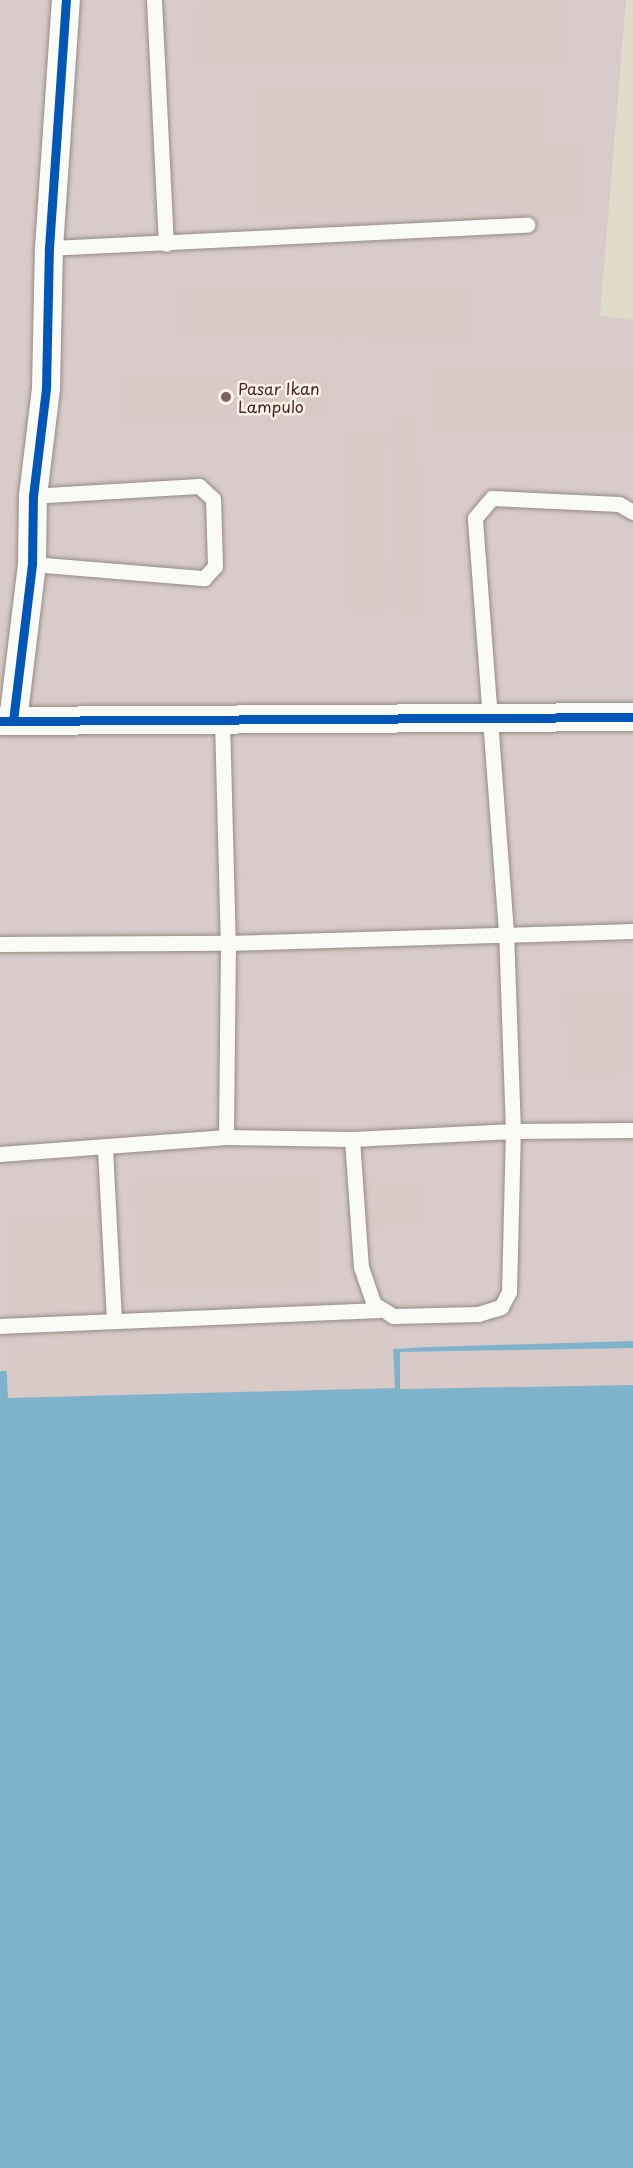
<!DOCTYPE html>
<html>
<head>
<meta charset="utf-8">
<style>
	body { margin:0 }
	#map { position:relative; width:633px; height:2168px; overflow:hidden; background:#e0dcc9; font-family:"Playpen Sans",sans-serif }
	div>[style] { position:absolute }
	.industrial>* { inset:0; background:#d8cbca }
	.water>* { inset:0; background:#7fb3cc }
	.building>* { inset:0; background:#d9cac8 }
	.roads { filter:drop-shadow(0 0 2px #948b83) drop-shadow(0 0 2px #948b83) }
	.lane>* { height:15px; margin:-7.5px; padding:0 7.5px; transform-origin:7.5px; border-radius:7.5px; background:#fafaf7 }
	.street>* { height:28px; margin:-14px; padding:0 14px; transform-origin:14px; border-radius:14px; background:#fafaf7 }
	.cycleway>* { height:9px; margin:-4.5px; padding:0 4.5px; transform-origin:4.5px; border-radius:4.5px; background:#0057b8 }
	.dots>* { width:16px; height:16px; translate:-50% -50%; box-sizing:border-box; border:3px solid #fcf5e5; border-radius:50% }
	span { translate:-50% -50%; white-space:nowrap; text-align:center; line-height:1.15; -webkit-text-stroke:5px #fcf5e5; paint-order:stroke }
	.poi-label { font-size:16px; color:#4a1f2b }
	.left { translate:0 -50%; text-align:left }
</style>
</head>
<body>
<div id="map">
	<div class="industrial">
		<div style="clip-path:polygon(0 0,626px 0,600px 316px,633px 320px,633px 1341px,0 1370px)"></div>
	</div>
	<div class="water">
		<div style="clip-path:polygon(633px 1341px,633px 2168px,0 2168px,0 1371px,429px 1347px)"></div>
	</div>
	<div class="building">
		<div style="clip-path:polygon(195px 0,567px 0,567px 69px,194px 66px)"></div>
		<div style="clip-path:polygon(251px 85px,544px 88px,545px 141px,586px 141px,586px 216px,251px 214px)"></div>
		<div style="clip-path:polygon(178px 285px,474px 287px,474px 342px,178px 340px)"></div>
		<div style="clip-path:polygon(427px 365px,633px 367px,633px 436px,427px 434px)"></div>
		<div style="clip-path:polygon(331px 371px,332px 420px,121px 423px,120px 374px)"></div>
		<div style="clip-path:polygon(390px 412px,420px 412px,425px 616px,395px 617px)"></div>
		<div style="clip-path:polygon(387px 431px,390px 613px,345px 614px,341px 432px)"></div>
		<div style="clip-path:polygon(630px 988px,632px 1077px,564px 1078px,562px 989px)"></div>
		<div style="clip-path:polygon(322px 1175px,325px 1287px,133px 1291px,130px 1179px)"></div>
		<div style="clip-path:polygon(424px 1179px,427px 1227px,368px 1230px,365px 1182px)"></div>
		<div style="clip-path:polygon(101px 1215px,105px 1313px,9px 1315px,5px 1218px)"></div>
		<div style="clip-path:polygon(392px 1325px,395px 1388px,8px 1398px,5px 1336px)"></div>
		<div style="clip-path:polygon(633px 1348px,633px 1385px,400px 1389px,400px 1352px)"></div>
	</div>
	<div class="roads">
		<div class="lane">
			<div style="left:154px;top:0;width:244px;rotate:87.2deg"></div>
			<div style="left:49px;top:248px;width:479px;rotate:-2.8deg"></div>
			<div style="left:32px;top:564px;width:173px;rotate:4.7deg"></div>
			<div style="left:204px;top:578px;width:16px;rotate:-47deg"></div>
			<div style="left:215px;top:566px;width:67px;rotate:-91.7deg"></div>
			<div style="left:213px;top:499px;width:19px;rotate:-137deg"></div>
			<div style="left:199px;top:486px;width:166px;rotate:176.6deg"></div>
			<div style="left:222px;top:720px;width:223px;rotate:88.5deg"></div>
			<div style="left:228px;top:943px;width:194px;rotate:90.6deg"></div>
			<div style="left:0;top:944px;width:228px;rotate:-0.3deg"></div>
			<div style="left:228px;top:943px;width:405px;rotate:-1.7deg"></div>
			<div style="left:352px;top:1139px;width:128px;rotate:86deg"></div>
			<div style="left:361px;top:1267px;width:39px;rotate:71deg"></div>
			<div style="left:374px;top:1304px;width:22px;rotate:32deg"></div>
			<div style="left:393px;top:1316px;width:85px;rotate:-1.3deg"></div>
			<div style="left:478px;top:1314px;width:24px;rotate:-17deg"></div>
			<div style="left:501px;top:1307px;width:17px;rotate:-62deg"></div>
			<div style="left:509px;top:1292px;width:161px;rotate:-88.6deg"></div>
			<div style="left:513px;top:1131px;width:199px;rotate:-92deg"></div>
			<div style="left:506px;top:932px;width:415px;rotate:-94.3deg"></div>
			<div style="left:475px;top:518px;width:26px;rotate:-50deg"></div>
			<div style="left:492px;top:498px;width:127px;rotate:2.7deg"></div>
			<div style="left:619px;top:504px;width:16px;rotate:30deg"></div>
			<div style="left:105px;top:1149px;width:170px;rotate:87deg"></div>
			<div style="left:0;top:1154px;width:227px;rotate:-4.3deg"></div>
			<div style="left:226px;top:1137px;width:126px;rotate:0.9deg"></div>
			<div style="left:352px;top:1139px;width:161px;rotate:-2.8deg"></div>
			<div style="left:513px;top:1131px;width:120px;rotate:-0.5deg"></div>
			<div style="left:0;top:1326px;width:379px;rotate:-2.4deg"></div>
		</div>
		<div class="street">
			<div style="left:0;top:721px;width:633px;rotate:-0.36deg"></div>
			<div style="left:13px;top:721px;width:158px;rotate:-83.1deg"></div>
			<div style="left:32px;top:564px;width:68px;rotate:-89.2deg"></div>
			<div style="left:33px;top:496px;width:109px;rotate:-83.1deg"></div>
			<div style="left:46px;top:388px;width:140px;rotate:-88.8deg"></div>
			<div style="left:49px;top:248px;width:249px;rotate:-86.1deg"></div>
		</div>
	</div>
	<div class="cycleway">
		<div style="left:0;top:721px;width:633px;rotate:-0.36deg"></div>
		<div style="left:13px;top:721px;width:158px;rotate:-83.1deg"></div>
		<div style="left:32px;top:564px;width:68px;rotate:-89.2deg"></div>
		<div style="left:33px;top:496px;width:109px;rotate:-83.1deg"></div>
		<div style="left:46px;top:388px;width:140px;rotate:-88.8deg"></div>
		<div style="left:49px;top:248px;width:249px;rotate:-86.1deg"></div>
	</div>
	<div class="dots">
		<div style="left:226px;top:397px;background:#7e6162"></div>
	</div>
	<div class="poi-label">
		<span class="left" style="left:238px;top:397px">Pasar Ikan<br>Lampulo</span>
	</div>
</div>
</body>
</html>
